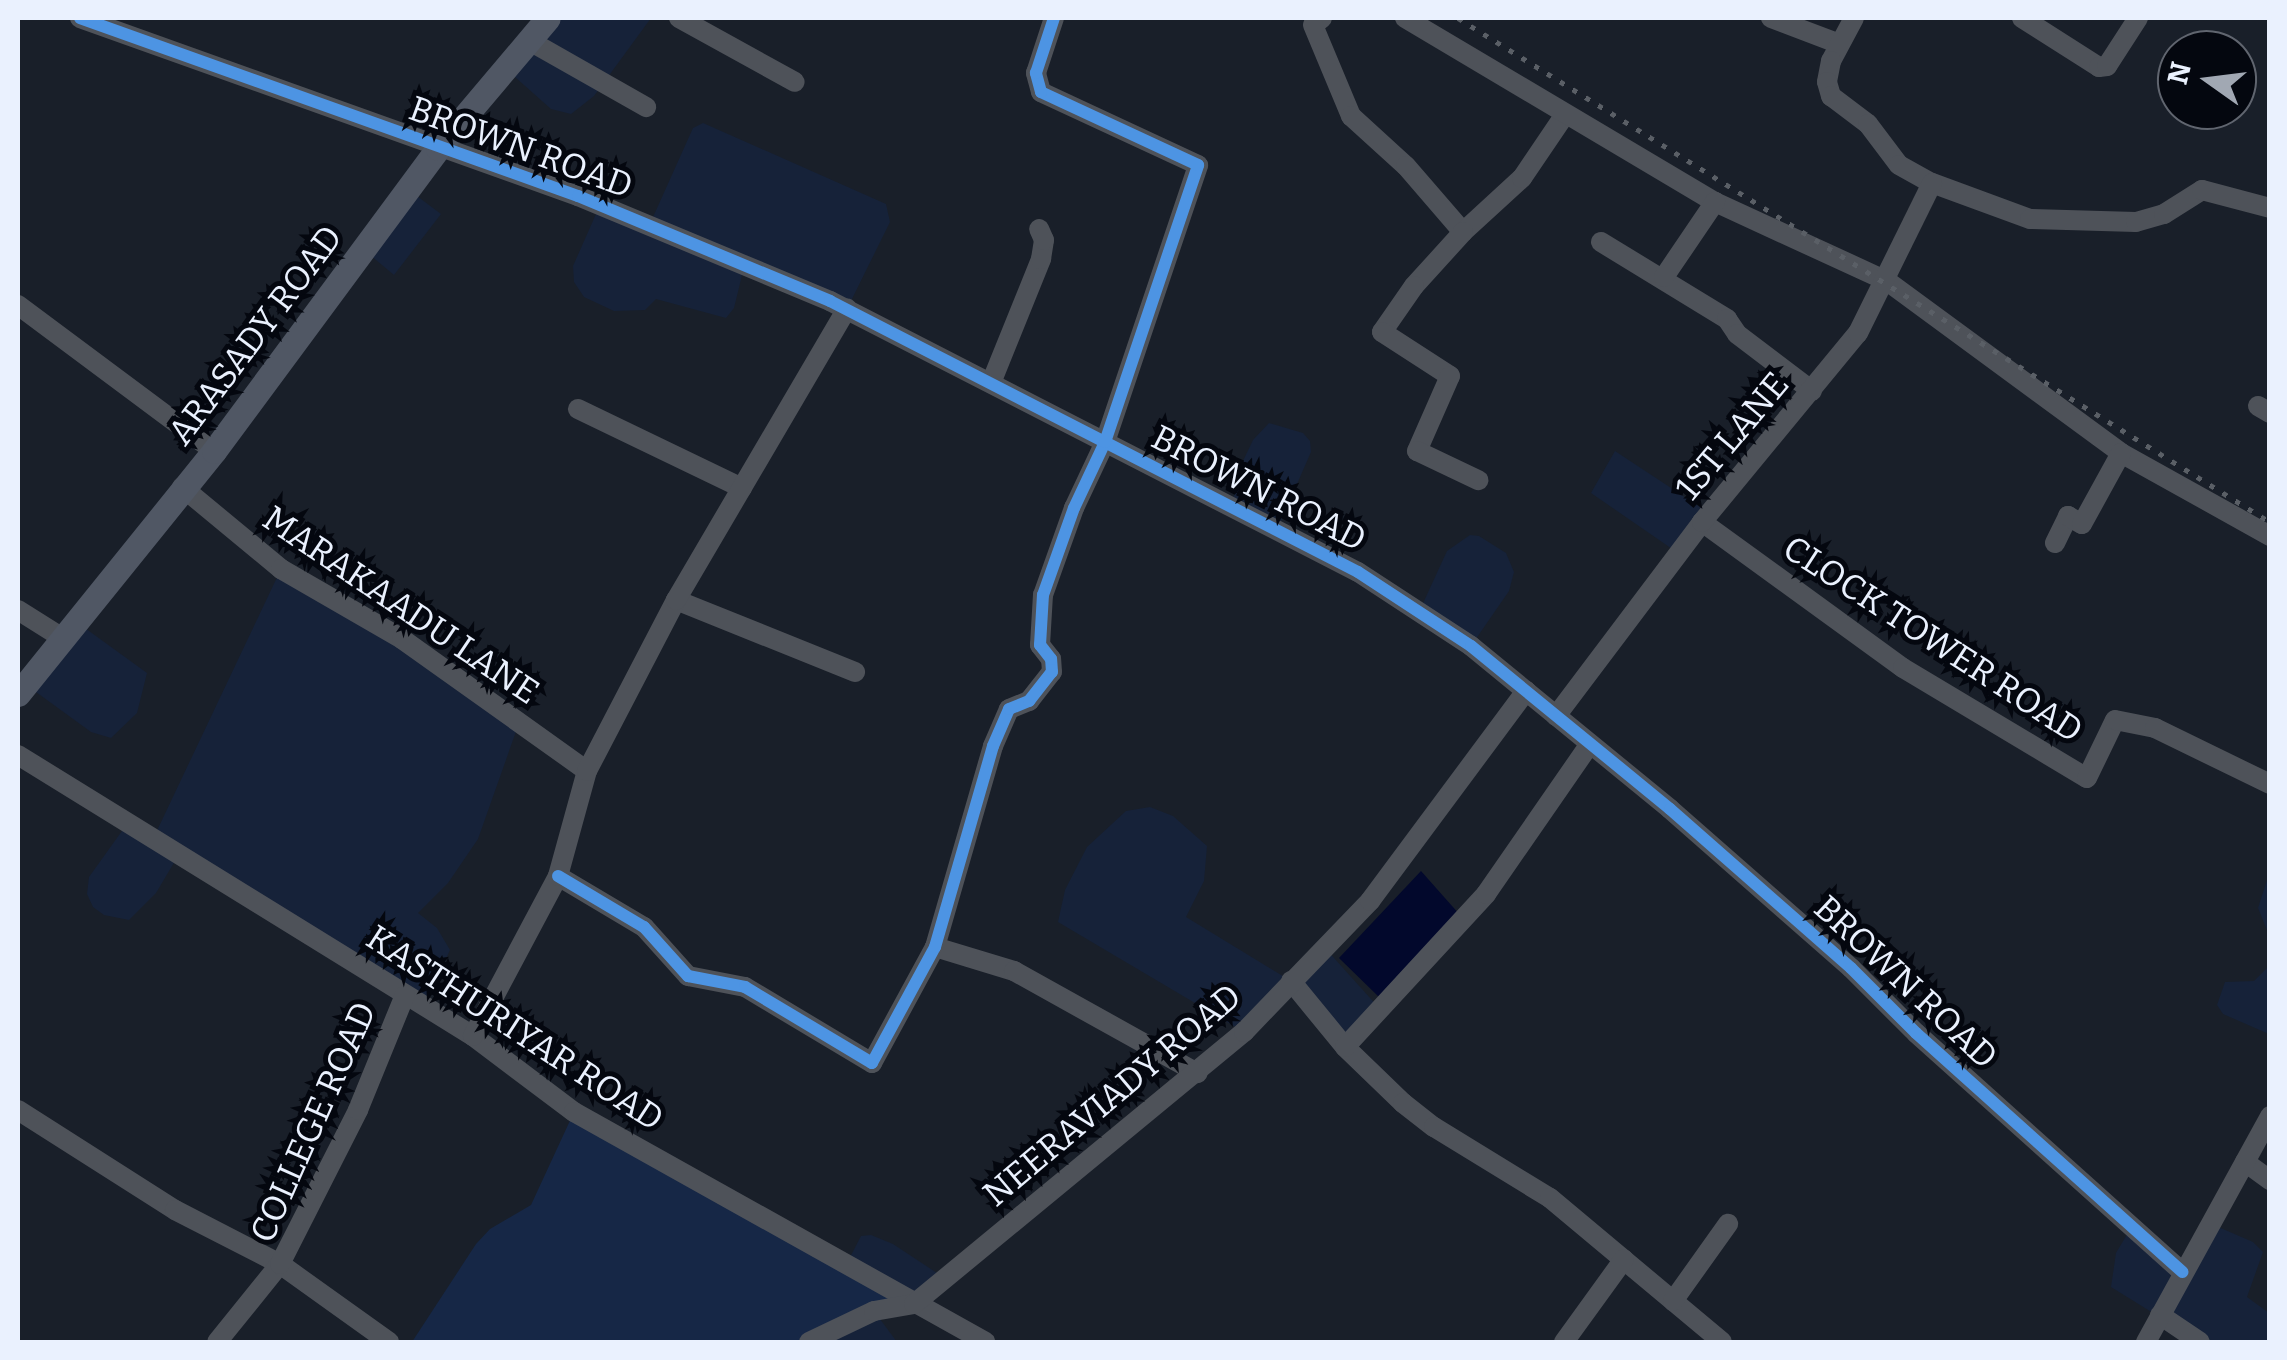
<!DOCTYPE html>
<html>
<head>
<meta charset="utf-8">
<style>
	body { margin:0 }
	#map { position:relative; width:2287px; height:1360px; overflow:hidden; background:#191f29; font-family:Bitter,serif }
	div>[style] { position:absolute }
	.built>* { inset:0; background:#162239 }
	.green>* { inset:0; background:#162746 }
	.water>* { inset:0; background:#02082c }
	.minor>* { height:20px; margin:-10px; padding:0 10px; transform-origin:10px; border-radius:10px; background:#4e5259 }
	.major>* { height:25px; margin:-12.5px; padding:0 12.5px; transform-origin:12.5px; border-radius:12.5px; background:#505764 }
	.rail>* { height:5px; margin-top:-2.5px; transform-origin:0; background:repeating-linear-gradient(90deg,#5a5f66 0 5px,transparent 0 15px) }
	.cycleway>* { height:12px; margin:-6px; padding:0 6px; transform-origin:6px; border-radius:6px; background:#4d94e3 }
	span { translate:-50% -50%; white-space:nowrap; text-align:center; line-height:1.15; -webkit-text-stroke:10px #04070f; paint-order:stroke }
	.street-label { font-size:35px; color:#eaf1fe }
	.frame { position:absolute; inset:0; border:20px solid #eaf1fe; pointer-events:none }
	.north { position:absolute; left:2157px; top:30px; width:100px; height:100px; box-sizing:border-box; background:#04070f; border:2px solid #60656f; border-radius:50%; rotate:284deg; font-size:28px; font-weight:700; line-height:40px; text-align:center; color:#eaf1fe }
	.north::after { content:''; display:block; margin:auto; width:35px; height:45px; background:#a1a8b3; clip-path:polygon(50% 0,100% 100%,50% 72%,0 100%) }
</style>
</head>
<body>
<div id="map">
	<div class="built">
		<div style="clip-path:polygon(538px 18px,651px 18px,594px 96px,571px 114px,551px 109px,505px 68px)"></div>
		<div style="clip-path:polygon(703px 123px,886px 204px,890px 222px,847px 309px,744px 267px,734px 308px,726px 318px,656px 299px,645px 310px,614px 311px,584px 297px,574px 282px,573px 266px,600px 205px,649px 226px,693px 128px)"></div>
		<div style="clip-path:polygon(409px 190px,441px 214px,394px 275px,364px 250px)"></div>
		<div style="clip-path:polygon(1269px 423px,1303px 433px,1310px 441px,1311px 452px,1277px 530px,1231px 506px,1243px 461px,1253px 440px)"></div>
		<div style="clip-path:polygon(1615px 451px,1709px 513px,1678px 553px,1591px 493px)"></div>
		<div style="clip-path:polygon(1470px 535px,1479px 536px,1506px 553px,1514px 572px,1509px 591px,1471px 646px,1419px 612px,1447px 551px)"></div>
		<div style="clip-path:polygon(281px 569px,519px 723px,478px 839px,448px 883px,418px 913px,437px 928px,450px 950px,424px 1006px,178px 856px,156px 893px,129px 920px,104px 915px,93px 907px,87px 894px,89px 877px,127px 824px,153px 839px)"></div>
		<div style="clip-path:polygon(78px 623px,147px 673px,137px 713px,111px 738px,91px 732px,25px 684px)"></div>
		<div style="clip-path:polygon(1150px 807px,1173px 816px,1207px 846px,1204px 881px,1186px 917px,1291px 981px,1325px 948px,1380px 1009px,1345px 1047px,1291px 981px,1244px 1032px,1058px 922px,1065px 890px,1087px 847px,1126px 811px)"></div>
		<div style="clip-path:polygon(2269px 874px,2269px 935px,2258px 908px)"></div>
		<div style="clip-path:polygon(2269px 966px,2269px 1034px,2223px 1014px,2217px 1005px,2225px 982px,2254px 981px)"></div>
		<div style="clip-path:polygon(2209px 1223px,2253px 1242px,2263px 1252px,2247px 1297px,2269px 1313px,2269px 1342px,2200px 1342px,2111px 1287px,2116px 1253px,2132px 1226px,2182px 1272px)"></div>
		<div style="clip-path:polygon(871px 1235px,893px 1244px,943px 1277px,914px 1304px,846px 1265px,861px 1236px)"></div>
		<div style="clip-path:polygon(874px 1311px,897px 1342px,809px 1342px)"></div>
	</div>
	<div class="green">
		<div style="clip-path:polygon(574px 1112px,914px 1304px,809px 1342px,412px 1342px,476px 1244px,490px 1229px,531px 1205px)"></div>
	</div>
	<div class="water">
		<div style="clip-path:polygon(1421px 871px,1460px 915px,1381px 999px,1339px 958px)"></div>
	</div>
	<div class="minor">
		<div style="left:80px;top:18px;width:529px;rotate:19.67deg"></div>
		<div style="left:578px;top:196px;width:273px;rotate:22.6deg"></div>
		<div style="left:830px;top:301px;width:593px;rotate:27.17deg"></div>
		<div style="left:1358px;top:572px;width:135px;rotate:33.2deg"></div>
		<div style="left:1471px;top:646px;width:257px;rotate:39.3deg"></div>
		<div style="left:1670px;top:809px;width:241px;rotate:41.3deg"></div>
		<div style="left:1851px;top:968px;width:92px;rotate:45deg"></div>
		<div style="left:1916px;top:1033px;width:358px;rotate:41.9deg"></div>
		<div style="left:679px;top:18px;width:132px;rotate:28.9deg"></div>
		<div style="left:1322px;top:18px;width:11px;rotate:142deg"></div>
		<div style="left:1313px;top:25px;width:99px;rotate:67.3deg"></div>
		<div style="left:1351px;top:116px;width:74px;rotate:42.3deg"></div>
		<div style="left:1406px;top:166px;width:87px;rotate:49.2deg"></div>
		<div style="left:1463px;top:232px;width:80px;rotate:-42.5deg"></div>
		<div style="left:1522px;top:178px;width:75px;rotate:-55.9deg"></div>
		<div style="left:1405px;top:18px;width:360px;rotate:30.7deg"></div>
		<div style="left:1715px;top:202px;width:189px;rotate:24.7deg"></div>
		<div style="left:1887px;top:281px;width:290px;rotate:36.3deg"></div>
		<div style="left:2121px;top:453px;width:171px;rotate:29.1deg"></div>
		<div style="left:1771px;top:18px;width:71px;rotate:20.7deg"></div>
		<div style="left:1854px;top:18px;width:49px;rotate:118.1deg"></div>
		<div style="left:1831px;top:61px;width:21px;rotate:101deg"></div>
		<div style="left:1827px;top:82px;width:15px;rotate:74deg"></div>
		<div style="left:1831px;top:96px;width:46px;rotate:37.1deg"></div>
		<div style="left:1868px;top:124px;width:51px;rotate:52.9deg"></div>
		<div style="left:1899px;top:165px;width:38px;rotate:29deg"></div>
		<div style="left:1932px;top:183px;width:104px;rotate:20.2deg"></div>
		<div style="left:2030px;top:219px;width:106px;rotate:1.6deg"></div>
		<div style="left:2136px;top:222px;width:29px;rotate:-16deg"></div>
		<div style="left:2164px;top:214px;width:45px;rotate:-32.3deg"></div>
		<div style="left:2202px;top:190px;width:70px;rotate:14.8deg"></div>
		<div style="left:2022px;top:18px;width:91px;rotate:32.5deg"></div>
		<div style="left:2099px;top:67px;width:8px;rotate:-7deg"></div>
		<div style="left:2107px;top:66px;width:57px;rotate:-57.1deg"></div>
		<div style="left:528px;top:40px;width:136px;rotate:29.6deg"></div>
		<div style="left:1463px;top:232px;width:73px;rotate:132.2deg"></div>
		<div style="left:1414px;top:286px;width:56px;rotate:124.8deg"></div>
		<div style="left:1382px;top:332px;width:81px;rotate:32.9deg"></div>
		<div style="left:1450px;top:376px;width:82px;rotate:113.7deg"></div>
		<div style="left:1417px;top:451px;width:68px;rotate:25.4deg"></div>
		<div style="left:1601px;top:242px;width:148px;rotate:31.4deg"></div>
		<div style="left:1727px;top:319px;width:18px;rotate:56deg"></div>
		<div style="left:1737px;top:334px;width:94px;rotate:37.2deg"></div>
		<div style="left:1664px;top:277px;width:91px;rotate:-55.8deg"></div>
		<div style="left:18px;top:305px;width:244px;rotate:36.7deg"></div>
		<div style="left:991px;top:383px;width:134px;rotate:-68deg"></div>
		<div style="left:1041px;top:259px;width:19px;rotate:-81deg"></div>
		<div style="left:1044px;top:240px;width:12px;rotate:-114deg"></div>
		<div style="left:2258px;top:406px;width:14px;rotate:30deg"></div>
		<div style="left:578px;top:409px;width:182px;rotate:25.7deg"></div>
		<div style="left:182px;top:487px;width:129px;rotate:39.6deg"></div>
		<div style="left:281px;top:569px;width:140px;rotate:30deg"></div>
		<div style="left:402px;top:639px;width:227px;rotate:35.5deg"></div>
		<div style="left:1702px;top:522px;width:248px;rotate:36deg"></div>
		<div style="left:1903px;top:668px;width:214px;rotate:30.9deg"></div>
		<div style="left:2087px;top:778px;width:64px;rotate:-64.2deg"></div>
		<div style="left:2115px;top:720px;width:41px;rotate:11.3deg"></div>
		<div style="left:2155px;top:728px;width:128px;rotate:26deg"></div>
		<div style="left:2055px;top:543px;width:30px;rotate:-64deg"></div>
		<div style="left:2068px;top:516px;width:16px;rotate:30deg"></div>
		<div style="left:2082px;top:524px;width:81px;rotate:-61.2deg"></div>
		<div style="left:676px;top:600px;width:193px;rotate:21.9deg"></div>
		<div style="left:18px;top:610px;width:54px;rotate:32.2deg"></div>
		<div style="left:1556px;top:716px;width:243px;rotate:-53deg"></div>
		<div style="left:1702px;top:522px;width:245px;rotate:-50.5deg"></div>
		<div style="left:1858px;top:333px;width:167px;rotate:-63.7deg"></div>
		<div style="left:18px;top:755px;width:535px;rotate:31.7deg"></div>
		<div style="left:473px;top:1036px;width:126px;rotate:37deg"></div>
		<div style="left:574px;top:1112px;width:471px;rotate:29.2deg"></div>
		<div style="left:558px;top:876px;width:100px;rotate:30.7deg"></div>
		<div style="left:644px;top:927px;width:66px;rotate:48.1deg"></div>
		<div style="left:688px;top:976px;width:58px;rotate:10.9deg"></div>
		<div style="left:745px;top:987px;width:148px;rotate:30.9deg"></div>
		<div style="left:872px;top:1063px;width:132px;rotate:-61.5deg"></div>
		<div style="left:935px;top:947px;width:209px;rotate:-73.9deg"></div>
		<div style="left:993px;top:746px;width:40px;rotate:-66.6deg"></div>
		<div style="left:1009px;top:709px;width:22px;rotate:-22deg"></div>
		<div style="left:1029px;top:701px;width:37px;rotate:-52deg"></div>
		<div style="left:1052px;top:672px;width:13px;rotate:-94deg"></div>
		<div style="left:1051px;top:659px;width:18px;rotate:-128deg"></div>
		<div style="left:1040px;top:645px;width:50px;rotate:-86.6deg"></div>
		<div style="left:1043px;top:595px;width:92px;rotate:-70.4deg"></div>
		<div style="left:1074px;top:508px;width:73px;rotate:-64.8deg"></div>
		<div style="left:1105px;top:442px;width:292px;rotate:-71.4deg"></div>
		<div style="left:1198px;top:165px;width:173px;rotate:-155.1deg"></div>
		<div style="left:1041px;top:92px;width:20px;rotate:-105deg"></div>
		<div style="left:1036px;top:73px;width:58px;rotate:-71.9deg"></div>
		<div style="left:935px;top:947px;width:83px;rotate:16.9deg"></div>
		<div style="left:1014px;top:971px;width:210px;rotate:29.1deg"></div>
		<div style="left:1291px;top:981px;width:85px;rotate:50.7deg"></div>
		<div style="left:1345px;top:1047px;width:81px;rotate:44deg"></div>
		<div style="left:1403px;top:1103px;width:39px;rotate:38deg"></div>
		<div style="left:1434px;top:1127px;width:136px;rotate:31.5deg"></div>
		<div style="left:1550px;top:1198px;width:224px;rotate:39.9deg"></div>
		<div style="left:473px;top:1036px;width:181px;rotate:-62deg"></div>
		<div style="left:558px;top:876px;width:109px;rotate:-74.6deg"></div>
		<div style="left:587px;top:771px;width:193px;rotate:-62.5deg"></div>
		<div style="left:676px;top:600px;width:338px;rotate:-59.6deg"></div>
		<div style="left:1345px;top:1047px;width:208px;rotate:-47.3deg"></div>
		<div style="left:1486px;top:894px;width:181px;rotate:-55.3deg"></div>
		<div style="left:18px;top:1110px;width:186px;rotate:32.5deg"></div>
		<div style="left:175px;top:1210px;width:118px;rotate:27.2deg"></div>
		<div style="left:280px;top:1264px;width:100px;rotate:128.9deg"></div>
		<div style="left:2245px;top:1162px;width:31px;rotate:36deg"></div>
		<div style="left:1673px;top:1301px;width:95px;rotate:-54.5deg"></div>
		<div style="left:2160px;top:1315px;width:48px;rotate:34deg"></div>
		<div style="left:389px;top:1342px;width:134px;rotate:-144.4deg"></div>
		<div style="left:280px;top:1264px;width:173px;rotate:-63.1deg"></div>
		<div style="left:358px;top:1110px;width:124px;rotate:-67.8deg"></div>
		<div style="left:809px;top:1342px;width:72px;rotate:-25.5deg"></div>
		<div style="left:874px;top:1311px;width:41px;rotate:-9.9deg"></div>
		<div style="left:914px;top:1304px;width:428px;rotate:-39.5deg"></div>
		<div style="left:1244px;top:1032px;width:182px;rotate:-46.1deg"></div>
		<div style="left:1370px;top:901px;width:262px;rotate:-53.4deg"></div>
		<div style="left:1564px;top:1342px;width:102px;rotate:-54.1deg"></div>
		<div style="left:2146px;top:1342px;width:258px;rotate:-61.2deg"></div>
	</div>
	<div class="major">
		<div style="left:18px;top:694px;width:312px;rotate:-51.1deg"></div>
		<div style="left:214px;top:451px;width:377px;rotate:-53.5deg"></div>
		<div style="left:438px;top:148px;width:170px;rotate:-49.8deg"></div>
	</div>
	<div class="rail">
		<div style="left:1458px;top:18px;width:956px;rotate:31.83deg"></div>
	</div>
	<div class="cycleway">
		<div style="left:80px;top:18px;width:529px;rotate:19.67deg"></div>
		<div style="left:578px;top:196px;width:273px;rotate:22.6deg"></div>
		<div style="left:830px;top:301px;width:593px;rotate:27.17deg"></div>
		<div style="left:1358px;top:572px;width:135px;rotate:33.2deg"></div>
		<div style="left:1471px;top:646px;width:257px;rotate:39.3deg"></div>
		<div style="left:1670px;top:809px;width:241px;rotate:41.3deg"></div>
		<div style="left:1851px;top:968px;width:92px;rotate:45deg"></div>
		<div style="left:1916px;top:1033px;width:358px;rotate:41.9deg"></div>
		<div style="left:558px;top:876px;width:100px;rotate:30.7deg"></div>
		<div style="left:644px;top:927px;width:66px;rotate:48.1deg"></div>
		<div style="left:688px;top:976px;width:58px;rotate:10.9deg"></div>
		<div style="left:745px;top:987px;width:148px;rotate:30.9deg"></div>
		<div style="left:872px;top:1063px;width:132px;rotate:-61.5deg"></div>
		<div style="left:935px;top:947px;width:209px;rotate:-73.9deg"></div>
		<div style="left:993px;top:746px;width:40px;rotate:-66.6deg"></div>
		<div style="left:1009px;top:709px;width:22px;rotate:-22deg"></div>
		<div style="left:1029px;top:701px;width:37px;rotate:-52deg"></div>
		<div style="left:1052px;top:672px;width:13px;rotate:-94deg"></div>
		<div style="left:1051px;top:659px;width:18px;rotate:-128deg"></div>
		<div style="left:1040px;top:645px;width:50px;rotate:-86.6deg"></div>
		<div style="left:1043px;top:595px;width:92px;rotate:-70.4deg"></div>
		<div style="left:1074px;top:508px;width:73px;rotate:-64.8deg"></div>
		<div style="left:1105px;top:442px;width:292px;rotate:-71.4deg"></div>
		<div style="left:1198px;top:165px;width:173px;rotate:-155.1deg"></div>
		<div style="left:1041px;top:92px;width:20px;rotate:-105deg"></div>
		<div style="left:1036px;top:73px;width:58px;rotate:-71.9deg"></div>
	</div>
	<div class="street-label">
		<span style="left:521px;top:147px;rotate:20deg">BROWN ROAD</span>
		<span style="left:255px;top:335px;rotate:-53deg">ARASADY ROAD</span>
		<span style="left:1732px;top:436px;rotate:-50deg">1ST LANE</span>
		<span style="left:1259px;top:488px;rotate:27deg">BROWN ROAD</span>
		<span style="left:401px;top:605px;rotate:34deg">MARAKAADU LANE</span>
		<span style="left:1933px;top:639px;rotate:33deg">CLOCK TOWER ROAD</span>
		<span style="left:1906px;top:982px;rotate:43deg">BROWN ROAD</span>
		<span style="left:515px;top:1028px;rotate:33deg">KASTHURIYAR ROAD</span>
		<span style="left:1112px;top:1095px;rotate:-40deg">NEERAVIADY ROAD</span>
		<span style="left:313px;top:1122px;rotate:-66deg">COLLEGE ROAD</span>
	</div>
	<div class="frame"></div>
	<div class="north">N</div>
</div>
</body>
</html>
